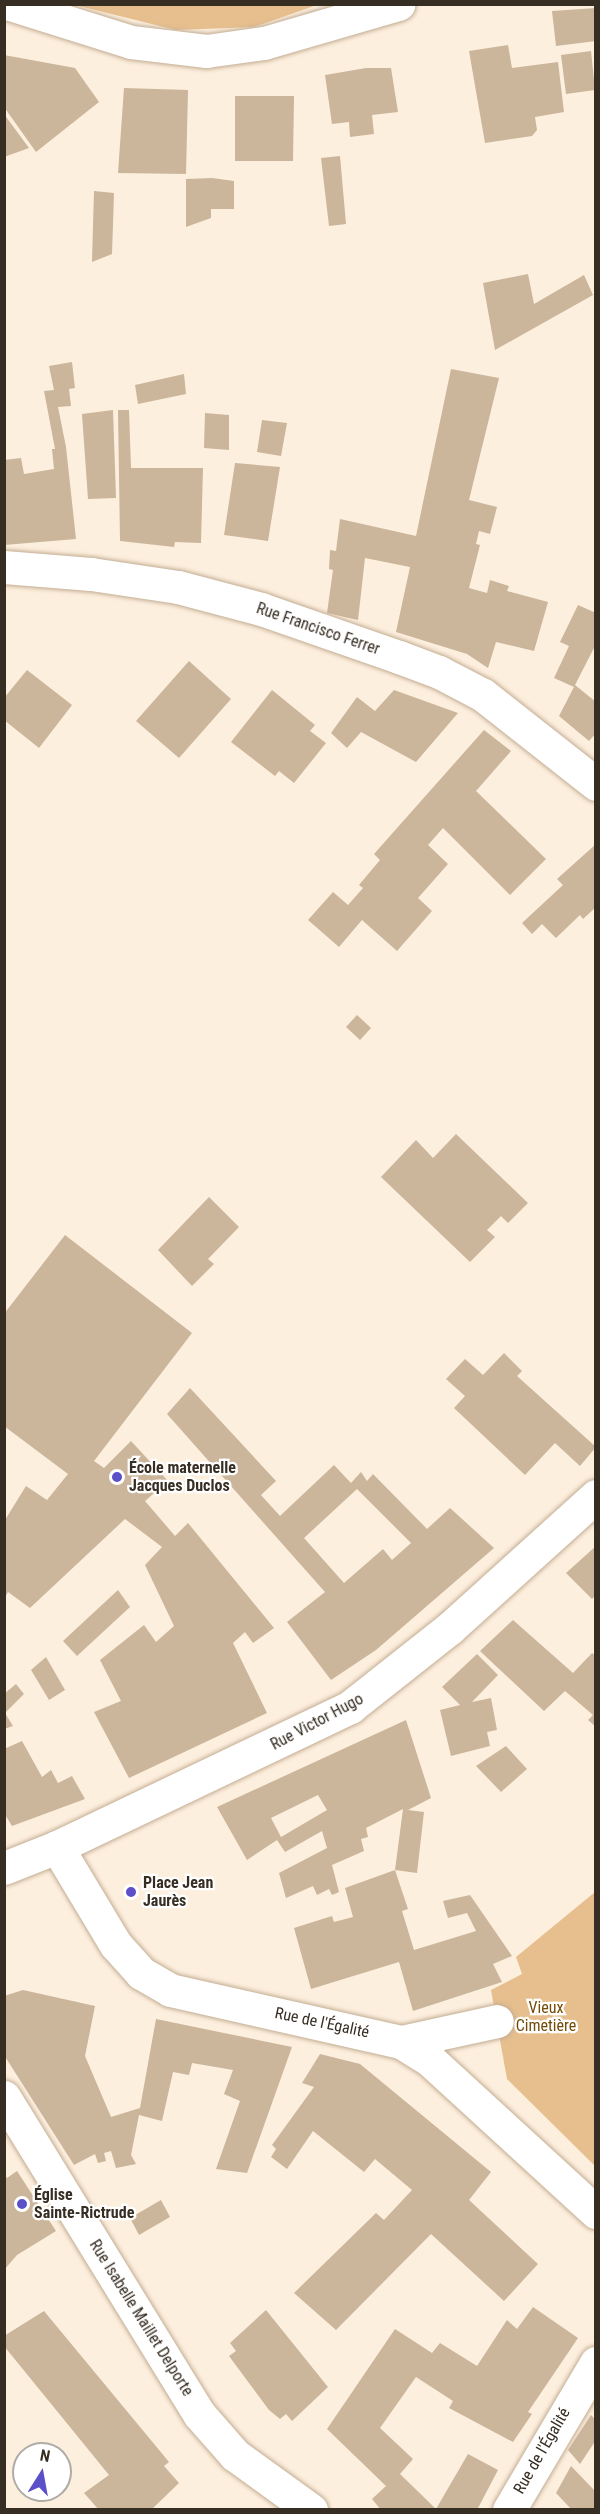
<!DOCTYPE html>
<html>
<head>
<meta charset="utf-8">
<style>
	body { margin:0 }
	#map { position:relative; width:600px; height:2514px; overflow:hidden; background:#fdefde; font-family:"Roboto Condensed",sans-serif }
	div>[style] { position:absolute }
	.green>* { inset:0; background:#e7bf8e }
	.building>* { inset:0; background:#cbb59b }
	.roads { filter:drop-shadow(0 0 2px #c3ad93) drop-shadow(0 0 2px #c3ad93) }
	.minor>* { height:33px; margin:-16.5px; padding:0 16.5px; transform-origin:16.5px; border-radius:16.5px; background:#fff }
	.dots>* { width:16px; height:16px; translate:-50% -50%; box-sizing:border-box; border:3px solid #fff; border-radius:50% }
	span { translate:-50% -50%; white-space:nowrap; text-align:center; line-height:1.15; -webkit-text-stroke:4.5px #fff; paint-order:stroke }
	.street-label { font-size:16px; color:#362d23 }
	.poi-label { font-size:16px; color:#362d23; font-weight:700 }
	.left { translate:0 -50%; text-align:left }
	.park-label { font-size:16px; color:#734a05 }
	.frame { position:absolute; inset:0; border:6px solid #362d23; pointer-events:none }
	.north { position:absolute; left:12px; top:2442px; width:60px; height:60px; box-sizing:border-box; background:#fff; border:2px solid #afaba7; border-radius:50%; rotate:11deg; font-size:16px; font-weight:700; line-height:24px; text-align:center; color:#362d23 }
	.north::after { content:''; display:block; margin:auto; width:21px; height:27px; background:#5b50c8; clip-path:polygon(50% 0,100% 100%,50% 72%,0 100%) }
</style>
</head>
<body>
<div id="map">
	<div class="green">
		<div style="clip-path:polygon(75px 5px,317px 5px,254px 27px,176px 30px)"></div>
		<div style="clip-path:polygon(595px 1892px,595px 2166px,507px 2079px,491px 1990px,522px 1974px,516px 1957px)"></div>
	</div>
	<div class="building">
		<div style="clip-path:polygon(596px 8px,596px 41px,556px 46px,552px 11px)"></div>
		<div style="clip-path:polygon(508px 45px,512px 68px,558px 62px,564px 112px,535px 117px,537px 130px,532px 136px,485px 143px,469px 51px)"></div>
		<div style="clip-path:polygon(591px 51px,595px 90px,566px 94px,561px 55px)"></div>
		<div style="clip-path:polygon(4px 55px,75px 68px,99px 102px,36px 152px,4px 107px)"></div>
		<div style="clip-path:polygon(366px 68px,391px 68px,398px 112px,372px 115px,374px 134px,350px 137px,349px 122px,332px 124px,325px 75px)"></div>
		<div style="clip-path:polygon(124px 88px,188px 90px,186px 174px,118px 173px)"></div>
		<div style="clip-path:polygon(235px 96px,294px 96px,293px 161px,235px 161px)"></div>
		<div style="clip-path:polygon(4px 114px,29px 148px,4px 157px)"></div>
		<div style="clip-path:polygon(340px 156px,346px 224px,329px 226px,321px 158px)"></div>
		<div style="clip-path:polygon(212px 178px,234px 181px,234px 209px,211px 209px,211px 218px,186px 227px,186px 179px)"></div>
		<div style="clip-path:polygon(94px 191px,114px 193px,112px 254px,92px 262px)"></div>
		<div style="clip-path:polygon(528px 274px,534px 304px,584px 275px,593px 295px,495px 350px,483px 283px)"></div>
		<div style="clip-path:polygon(72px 362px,75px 388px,69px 389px,71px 406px,58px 407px,66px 447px,76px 539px,4px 545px,4px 460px,21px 458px,24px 474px,54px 469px,52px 449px,55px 449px,44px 391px,54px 390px,49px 366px)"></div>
		<div style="clip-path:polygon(451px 369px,499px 378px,469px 500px,497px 507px,490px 534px,479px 531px,476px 544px,480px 545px,469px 588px,487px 593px,490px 580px,509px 586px,507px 591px,548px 602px,534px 651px,496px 642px,488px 668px,467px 654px,396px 632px,410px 567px,365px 558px,358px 620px,327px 613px,333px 570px,329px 569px,330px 550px,336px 551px,340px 519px,416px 536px)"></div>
		<div style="clip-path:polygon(184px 374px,186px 394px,138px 404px,135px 385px)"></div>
		<div style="clip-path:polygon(113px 410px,116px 498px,88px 499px,82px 414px)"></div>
		<div style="clip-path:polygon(118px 410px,129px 410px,131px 468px,203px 468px,201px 543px,175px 542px,174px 547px,120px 541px)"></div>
		<div style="clip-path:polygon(205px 413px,229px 415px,229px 450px,204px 448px)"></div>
		<div style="clip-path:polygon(262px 420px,287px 423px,281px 456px,257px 452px)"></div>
		<div style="clip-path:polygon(235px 463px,280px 467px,268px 541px,224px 535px)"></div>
		<div style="clip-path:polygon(578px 605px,596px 613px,596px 644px,575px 685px,596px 702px,596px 733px,589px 741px,559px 716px,574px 687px,554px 678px,569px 646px,560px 642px)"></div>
		<div style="clip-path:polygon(189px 661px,231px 699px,179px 758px,136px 721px)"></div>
		<div style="clip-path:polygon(27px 670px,72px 705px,39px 748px,4px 720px,4px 698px)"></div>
		<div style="clip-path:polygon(272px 690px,315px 725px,310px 731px,326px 743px,294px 783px,279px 771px,275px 776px,231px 742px)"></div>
		<div style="clip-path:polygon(394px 690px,458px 713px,416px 762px,361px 732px,347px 748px,331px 733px,357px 697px,375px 711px)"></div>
		<div style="clip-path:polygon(484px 730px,511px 751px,476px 791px,546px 859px,510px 895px,443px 828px,428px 845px,448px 864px,418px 898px,432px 911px,397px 951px,362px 920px,339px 947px,308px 920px,333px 892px,348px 905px,363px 888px,359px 885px,380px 860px,374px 854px)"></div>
		<div style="clip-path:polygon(596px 844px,596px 907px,583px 919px,580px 915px,556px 938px,542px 924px,532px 934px,522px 923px,563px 885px,557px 879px)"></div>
		<div style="clip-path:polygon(357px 1015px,371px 1028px,360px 1040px,346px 1027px)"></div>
		<div style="clip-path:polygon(456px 1134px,528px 1203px,508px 1223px,501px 1216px,487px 1230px,495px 1237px,470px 1262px,381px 1177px,416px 1140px,433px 1158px)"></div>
		<div style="clip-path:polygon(209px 1197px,239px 1227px,208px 1259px,214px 1264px,192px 1286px,158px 1250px)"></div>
		<div style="clip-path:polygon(65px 1235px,192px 1333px,94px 1461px,104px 1468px,131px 1441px,168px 1481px,145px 1501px,175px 1536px,188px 1523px,274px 1628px,253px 1643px,245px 1632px,233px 1643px,267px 1713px,129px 1778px,94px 1712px,121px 1701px,100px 1660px,144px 1625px,156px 1642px,174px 1626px,145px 1565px,162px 1547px,125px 1519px,30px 1608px,8px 1592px,5px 1597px,5px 1520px,26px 1486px,47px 1500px,68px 1474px,4px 1426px,4px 1314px)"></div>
		<div style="clip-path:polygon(504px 1353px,522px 1371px,517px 1376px,596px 1447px,580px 1466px,555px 1443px,525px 1475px,454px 1408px,465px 1396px,446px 1379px,465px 1359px,483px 1375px)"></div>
		<div style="clip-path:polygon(evenodd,190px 1388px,276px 1481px,261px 1495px,280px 1516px,334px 1465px,351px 1483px,361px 1472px,367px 1481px,373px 1474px,427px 1529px,450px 1508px,494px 1548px,376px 1650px,331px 1680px,287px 1622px,325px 1592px,167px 1414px,190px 1388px,357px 1489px,411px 1543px,392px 1560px,383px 1549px,344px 1583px,304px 1538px,357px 1489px)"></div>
		<div style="clip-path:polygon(596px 1546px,596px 1595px,592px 1599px,566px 1573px)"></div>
		<div style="clip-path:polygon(118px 1590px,130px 1607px,77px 1656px,63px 1641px)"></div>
		<div style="clip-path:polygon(513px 1620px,573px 1673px,592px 1653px,596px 1656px,596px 1727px,588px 1720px,593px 1715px,565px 1691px,544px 1711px,480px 1651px)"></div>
		<div style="clip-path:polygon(477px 1654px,498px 1675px,472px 1702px,491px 1698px,497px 1730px,487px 1732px,490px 1746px,451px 1756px,440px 1710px,460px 1705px,442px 1687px)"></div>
		<div style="clip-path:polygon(46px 1657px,65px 1690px,49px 1700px,31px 1670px)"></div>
		<div style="clip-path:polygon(16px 1684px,24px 1694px,5px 1713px,13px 1726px,4px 1729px,4px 1694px)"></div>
		<div style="clip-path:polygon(evenodd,406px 1720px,431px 1798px,408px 1810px,424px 1812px,417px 1873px,395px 1870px,408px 1909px,402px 1911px,414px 1950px,476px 1931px,467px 1913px,448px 1918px,443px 1901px,470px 1895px,512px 1956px,493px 1964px,502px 1982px,413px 2011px,399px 1962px,311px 1989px,294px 1928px,332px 1916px,334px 1922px,353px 1917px,345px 1888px,395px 1870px,403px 1809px,366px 1828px,368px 1837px,361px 1839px,364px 1851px,332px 1865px,339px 1892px,332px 1895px,329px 1889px,317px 1895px,313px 1886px,286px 1898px,279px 1873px,327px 1848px,322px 1831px,285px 1852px,277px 1840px,247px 1860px,217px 1807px,406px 1720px,318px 1795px,327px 1810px,281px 1837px,271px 1818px,318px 1795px)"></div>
		<div style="clip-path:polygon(22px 1741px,42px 1777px,51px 1770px,58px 1783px,72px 1776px,85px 1799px,12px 1826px,4px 1813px,4px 1749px)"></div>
		<div style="clip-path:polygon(506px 1746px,527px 1769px,501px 1792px,476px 1766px)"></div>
		<div style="clip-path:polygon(23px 1990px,95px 2006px,85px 2056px,111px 2117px,140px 2108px,156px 2019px,292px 2047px,247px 2173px,216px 2169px,240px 2101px,224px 2094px,233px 2070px,192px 2063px,189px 2075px,173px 2072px,162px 2121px,139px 2115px,131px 2155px,136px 2164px,116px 2168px,111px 2151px,104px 2153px,106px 2161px,98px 2163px,95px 2154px,74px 2165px,4px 2055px,4px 1996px)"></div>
		<div style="clip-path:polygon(320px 2054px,360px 2064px,491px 2172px,469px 2200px,538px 2264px,504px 2301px,431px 2234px,336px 2330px,294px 2293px,376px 2213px,384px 2220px,412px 2190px,375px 2159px,364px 2172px,313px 2131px,287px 2169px,271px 2157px,276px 2149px,272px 2145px,314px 2087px,302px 2083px)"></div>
		<div style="clip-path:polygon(17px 2171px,56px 2231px,17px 2255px,4px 2270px,4px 2174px,7px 2178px)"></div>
		<div style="clip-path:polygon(161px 2200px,170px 2217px,139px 2235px,130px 2218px)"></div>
		<div style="clip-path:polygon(533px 2307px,578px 2338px,528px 2412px,532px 2414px,513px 2442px,449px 2408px,453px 2401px,416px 2377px,380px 2428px,413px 2459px,400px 2474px,436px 2509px,468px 2454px,498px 2470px,477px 2510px,381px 2510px,372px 2499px,386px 2486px,327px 2429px,395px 2329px,432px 2353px,440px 2343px,477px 2366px,507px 2320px,517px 2329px)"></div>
		<div style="clip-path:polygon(266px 2310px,328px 2387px,292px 2421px,286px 2414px,280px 2419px,269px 2410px,229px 2356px,236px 2351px,230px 2343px)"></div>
		<div style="clip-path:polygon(44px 2311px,169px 2462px,164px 2466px,179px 2483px,151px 2510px,99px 2510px,84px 2493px,109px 2475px,4px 2346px,4px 2336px)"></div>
		<div style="clip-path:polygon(591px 2415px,596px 2420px,596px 2440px,580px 2464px,568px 2450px)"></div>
		<div style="clip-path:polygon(571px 2466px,596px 2492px,596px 2510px,572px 2510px,556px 2493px)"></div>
	</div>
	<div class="roads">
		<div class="minor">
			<div style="left:10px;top:4px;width:127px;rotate:17.4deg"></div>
			<div style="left:131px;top:42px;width:76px;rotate:6.8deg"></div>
			<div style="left:206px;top:51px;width:59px;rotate:-7.9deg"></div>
			<div style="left:264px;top:43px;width:140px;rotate:-16.2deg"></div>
			<div style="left:4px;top:567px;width:87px;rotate:4.6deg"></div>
			<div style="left:91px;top:574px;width:88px;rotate:8.5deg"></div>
			<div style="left:178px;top:587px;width:86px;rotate:14.8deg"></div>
			<div style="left:261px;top:609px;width:146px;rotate:19.2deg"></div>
			<div style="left:399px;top:657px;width:43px;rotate:20.6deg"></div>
			<div style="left:439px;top:672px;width:50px;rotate:27.6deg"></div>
			<div style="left:483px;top:695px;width:144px;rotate:38.2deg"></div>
			<div style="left:57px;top:1847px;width:114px;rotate:59deg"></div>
			<div style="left:116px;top:1945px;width:38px;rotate:48deg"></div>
			<div style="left:141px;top:1973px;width:34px;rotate:30deg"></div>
			<div style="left:170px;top:1990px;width:237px;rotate:12.7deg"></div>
			<div style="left:401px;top:2042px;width:36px;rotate:32deg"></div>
			<div style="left:431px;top:2061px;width:224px;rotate:42.5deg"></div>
			<div style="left:4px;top:1868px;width:57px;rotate:-21.6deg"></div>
			<div style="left:57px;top:1847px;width:325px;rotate:-25.5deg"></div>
			<div style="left:350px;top:1707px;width:127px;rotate:-38.3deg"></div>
			<div style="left:450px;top:1628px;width:197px;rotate:-42.1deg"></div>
			<div style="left:401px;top:2042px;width:98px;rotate:-12.3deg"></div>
			<div style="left:4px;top:2097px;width:372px;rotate:58.4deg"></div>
			<div style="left:199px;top:2414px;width:55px;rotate:48.7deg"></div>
			<div style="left:235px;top:2455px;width:94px;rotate:35.9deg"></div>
			<div style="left:509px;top:2510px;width:171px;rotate:-59.4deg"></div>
		</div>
	</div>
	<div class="dots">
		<div style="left:117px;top:1477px;background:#5b50c8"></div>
		<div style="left:131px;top:1892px;background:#5b50c8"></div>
		<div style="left:22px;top:2204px;background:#5b50c8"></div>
	</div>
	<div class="street-label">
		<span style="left:318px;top:629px;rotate:19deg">Rue Francisco Ferrer</span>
		<span style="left:317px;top:1722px;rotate:-28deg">Rue Victor Hugo</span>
		<span style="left:322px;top:2023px;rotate:12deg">Rue de l'Égalité</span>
		<span style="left:141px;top:2318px;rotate:58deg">Rue Isabelle Maillet Delporte</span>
		<span style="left:542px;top:2451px;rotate:-60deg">Rue de l'Égalité</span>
	</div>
	<div class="poi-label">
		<span class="left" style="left:129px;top:1477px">École maternelle<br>Jacques Duclos</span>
		<span class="left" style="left:143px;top:1892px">Place Jean<br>Jaurès</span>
		<span class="left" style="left:34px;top:2204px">Église<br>Sainte-Rictrude</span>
	</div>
	<div class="park-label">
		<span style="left:546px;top:2017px">Vieux<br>Cimetière</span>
	</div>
	<div class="frame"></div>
	<div class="north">N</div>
</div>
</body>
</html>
